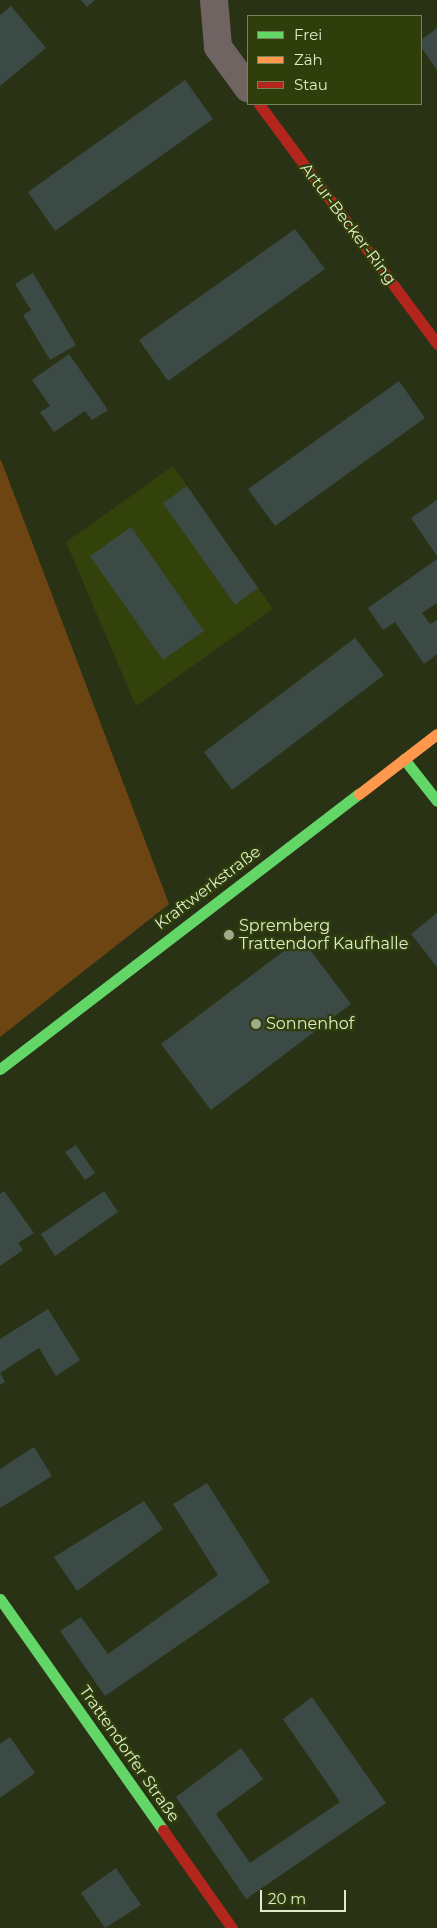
<!DOCTYPE html>
<html>
<head>
<meta charset="utf-8">
<style>
	body { margin:0 }
	#map { position:relative; width:437px; height:1928px; overflow:hidden; background:#2a3216; font-family:Montserrat,sans-serif }
	div>[style] { position:absolute }
	.built>* { inset:0; background:#32420a }
	.green>* { inset:0; background:#6d4512 }
	.building>* { inset:0; background:#3b4a45 }
	.street>* { height:28px; margin:-14px; padding:0 14px; transform-origin:14px; border-radius:14px; background:#6f6462 }
	.fast>* { height:11px; margin:-5.5px; padding:0 5.5px; transform-origin:5.5px; border-radius:5.5px; background:#63d668 }
	.slow>* { height:11px; margin:-5.5px; padding:0 5.5px; transform-origin:5.5px; border-radius:5.5px; background:#ff974d }
	.jam>* { height:11px; margin:-5.5px; padding:0 5.5px; transform-origin:5.5px; border-radius:5.5px; background:#b3261e }
	.dots>* { width:14px; height:14px; translate:-50% -50%; box-sizing:border-box; border:2px solid #2f3e0a; border-radius:50% }
	span { translate:-50% -50%; white-space:nowrap; text-align:center; line-height:1.15; -webkit-text-stroke:4.5px #2f3e0a; paint-order:stroke }
	.street-label { font-size:16px; color:#deecca }
	.poi-label { font-size:16px; color:#deecca }
	.left { translate:0 -50%; text-align:left }
	.legend { position:absolute; left:247px; top:15px; width:175px; height:90px; box-sizing:border-box; background:#2f3e0a; border:1px solid #758457; margin:0; padding:6px 9px; list-style:none; font-size:15px; color:#deecca }
	.legend li { display:flex; align-items:center; gap:10px; height:25px }
	.legend b { width:25px; border:1px solid #758457 }
	.scale { position:absolute; left:260px; top:1890px; width:86px; height:22px; box-sizing:border-box; border:2px solid #deecca; border-top:0; padding-left:6px; font-size:15px; line-height:18px; white-space:nowrap; color:#deecca; -webkit-text-stroke:4px #2f3e0a; paint-order:stroke }
</style>
</head>
<body>
<div id="map">
	<div class="built">
		<div style="clip-path:polygon(173px 466px,273px 609px,136px 706px,66px 542px)"></div>
	</div>
	<div class="green">
		<div style="clip-path:polygon(1px 460px,169px 904px,0 1037px,0 461px)"></div>
	</div>
	<div class="building">
		<div style="clip-path:polygon(81px 0,95px 0,87px 7px)"></div>
		<div style="clip-path:polygon(11px 6px,46px 48px,0 86px,0 15px)"></div>
		<div style="clip-path:polygon(437px 28px,437px 70px,421px 47px,421px 40px)"></div>
		<div style="clip-path:polygon(185px 80px,213px 119px,55px 231px,28px 192px)"></div>
		<div style="clip-path:polygon(295px 229px,325px 269px,168px 381px,139px 340px)"></div>
		<div style="clip-path:polygon(33px 273px,76px 345px,50px 360px,23px 315px,31px 310px,15px 284px)"></div>
		<div style="clip-path:polygon(69px 354px,108px 410px,92px 420px,85px 411px,54px 432px,40px 412px,50px 406px,32px 380px)"></div>
		<div style="clip-path:polygon(399px 381px,425px 418px,275px 526px,248px 489px)"></div>
		<div style="clip-path:polygon(187px 486px,258px 588px,235px 605px,163px 503px)"></div>
		<div style="clip-path:polygon(437px 500px,437px 556px,411px 518px)"></div>
		<div style="clip-path:polygon(131px 527px,204px 631px,163px 660px,90px 556px)"></div>
		<div style="clip-path:polygon(437px 559px,437px 603px,422px 613px,430px 624px,437px 620px,437px 654px,424px 664px,395px 622px,383px 630px,368px 608px)"></div>
		<div style="clip-path:polygon(355px 638px,384px 675px,232px 790px,204px 752px)"></div>
		<div style="clip-path:polygon(437px 913px,437px 967px,411px 934px)"></div>
		<div style="clip-path:polygon(301px 938px,351px 1004px,211px 1110px,161px 1044px)"></div>
		<div style="clip-path:polygon(76px 1145px,95px 1173px,85px 1180px,65px 1152px)"></div>
		<div style="clip-path:polygon(4px 1191px,34px 1233px,18px 1243px,23px 1250px,0 1266px,0 1194px)"></div>
		<div style="clip-path:polygon(104px 1191px,118px 1212px,55px 1256px,41px 1234px)"></div>
		<div style="clip-path:polygon(48px 1309px,80px 1360px,56px 1376px,39px 1348px,0 1373px,0 1339px)"></div>
		<div style="clip-path:polygon(0 1373px,5px 1382px,0 1385px)"></div>
		<div style="clip-path:polygon(34px 1447px,52px 1476px,0 1508px,0 1469px)"></div>
		<div style="clip-path:polygon(207px 1483px,270px 1582px,105px 1696px,60px 1631px,81px 1617px,108px 1654px,218px 1575px,173px 1504px)"></div>
		<div style="clip-path:polygon(144px 1501px,163px 1529px,77px 1591px,54px 1557px)"></div>
		<div style="clip-path:polygon(312px 1697px,386px 1803px,246px 1899px,176px 1797px,241px 1748px,263px 1779px,216px 1814px,250px 1863px,340px 1802px,283px 1719px)"></div>
		<div style="clip-path:polygon(10px 1737px,35px 1773px,0 1798px,0 1744px)"></div>
		<div style="clip-path:polygon(116px 1868px,141px 1905px,105px 1928px,81px 1893px)"></div>
	</div>
	<div class="street">
		<div style="left:214px;top:0;width:47px;rotate:85.1deg"></div>
		<div style="left:218px;top:47px;width:51px;rotate:53.8deg"></div>
	</div>
	<div class="fast">
		<div style="left:404px;top:759px;width:53px;rotate:51.8deg"></div>
		<div style="left:0;top:1069px;width:452px;rotate:-37.5deg"></div>
		<div style="left:0;top:1599px;width:283px;rotate:54.8deg"></div>
	</div>
	<div class="slow">
		<div style="left:359px;top:794px;width:98px;rotate:-37.6deg"></div>
	</div>
	<div class="jam">
		<div style="left:259px;top:104px;width:299px;rotate:53.4deg"></div>
		<div style="left:163px;top:1830px;width:120px;rotate:54.9deg"></div>
	</div>
	<div class="dots">
		<div style="left:229px;top:935px;background:#9fab8b"></div>
		<div style="left:256px;top:1024px;background:#9fab8b"></div>
	</div>
	<div class="street-label">
		<span style="left:348px;top:224px;rotate:53deg">Artur-Becker-Ring</span>
		<span style="left:208px;top:888px;rotate:-37deg">Kraftwerkstraße</span>
		<span style="left:129px;top:1754px;rotate:55deg">Trattendorfer Straße</span>
	</div>
	<div class="poi-label">
		<span class="left" style="left:239px;top:935px">Spremberg<br>Trattendorf Kaufhalle</span>
		<span class="left" style="left:266px;top:1024px">Sonnenhof</span>
	</div>
	<ul class="legend">
	<li><b style="height:6px;background:#63d668"></b>Frei</li>
	<li><b style="height:6px;background:#ff974d"></b>Zäh</li>
	<li><b style="height:6px;background:#b3261e"></b>Stau</li>
	</ul>
	<div class="scale">20 m</div>
</div>
</body>
</html>
